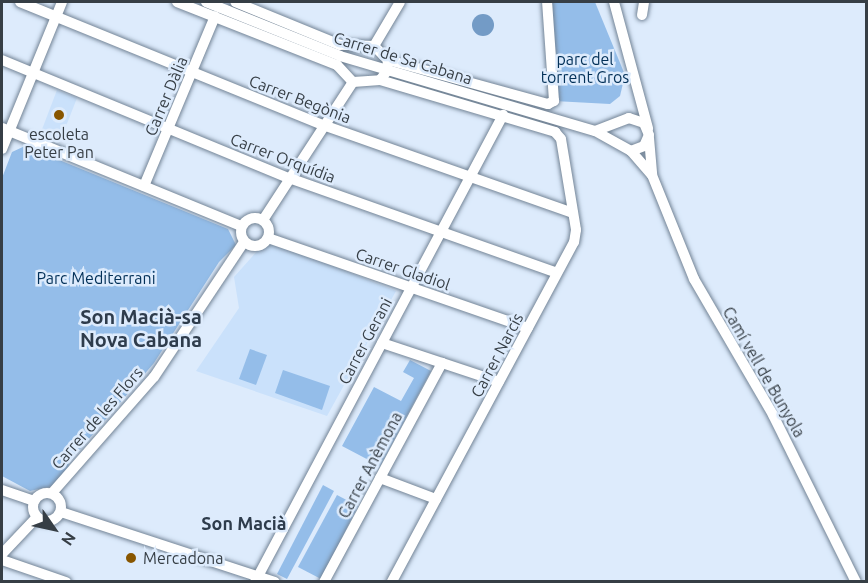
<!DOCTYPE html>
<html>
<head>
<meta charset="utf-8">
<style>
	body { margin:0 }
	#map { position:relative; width:868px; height:583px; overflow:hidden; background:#ddebfc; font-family:Ubuntu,sans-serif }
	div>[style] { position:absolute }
	.built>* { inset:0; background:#cae1fb }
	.green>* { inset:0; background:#94bde9 }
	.water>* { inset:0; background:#739bc6 }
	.round { border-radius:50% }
	.roads { filter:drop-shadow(0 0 2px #738496) drop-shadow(0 0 2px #738496) }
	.minor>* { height:10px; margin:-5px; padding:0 5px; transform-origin:5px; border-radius:5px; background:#fff }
	.minor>.ring { margin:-5px; padding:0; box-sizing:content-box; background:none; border:10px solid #fff; border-radius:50% }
	.dots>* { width:16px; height:16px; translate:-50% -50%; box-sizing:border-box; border:3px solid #ddebfc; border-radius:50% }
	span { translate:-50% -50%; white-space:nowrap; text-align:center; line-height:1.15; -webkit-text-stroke:5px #ddebfc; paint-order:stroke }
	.street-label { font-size:16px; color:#363e45 }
	.park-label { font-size:16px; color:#023058 }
	.poi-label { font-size:16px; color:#363e45 }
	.left { translate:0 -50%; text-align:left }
	.neighbourhood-label { font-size:18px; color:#2e3c4c; font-weight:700 }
	.quarter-label { font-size:20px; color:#2e3c4c; font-weight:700 }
	.frame { position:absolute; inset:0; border:3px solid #363e45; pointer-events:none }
	.north { position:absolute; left:24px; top:499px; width:60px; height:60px; -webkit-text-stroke:4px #ddebfc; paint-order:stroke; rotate:124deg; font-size:16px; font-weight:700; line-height:24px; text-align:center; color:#363e45 }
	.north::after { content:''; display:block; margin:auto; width:21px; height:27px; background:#363e45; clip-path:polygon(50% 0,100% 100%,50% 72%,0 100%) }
</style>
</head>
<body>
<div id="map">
	<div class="built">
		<div style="clip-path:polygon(57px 90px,77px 98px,61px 139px,41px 132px)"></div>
		<div style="clip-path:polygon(267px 240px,396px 291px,327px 416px,196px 371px,239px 308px,234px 277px)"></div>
	</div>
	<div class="green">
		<div style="clip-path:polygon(547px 2px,595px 2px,625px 75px,620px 96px,610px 104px,554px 101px)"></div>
		<div style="clip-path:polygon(25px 146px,228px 229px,236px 245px,219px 262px,154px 363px,69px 462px,68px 471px,53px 486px,30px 491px,2px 476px,2px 178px,12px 152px)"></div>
		<div style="clip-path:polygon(250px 349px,267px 355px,256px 385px,239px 379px)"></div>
		<div style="clip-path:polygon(410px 360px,431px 371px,380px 466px,342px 446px,374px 387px,401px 401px,414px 378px,403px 372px)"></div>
		<div style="clip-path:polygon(283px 370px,330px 386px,322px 410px,275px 393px)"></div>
		<div style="clip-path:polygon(323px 485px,334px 491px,287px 579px,277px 574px)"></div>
		<div style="clip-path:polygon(337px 495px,358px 506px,321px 579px,298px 567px)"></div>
	</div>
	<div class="water">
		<div class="round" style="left:472px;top:14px;width:22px;height:22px"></div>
	</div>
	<div class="roads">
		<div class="minor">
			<div style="left:20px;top:2px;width:327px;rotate:22.1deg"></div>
			<div style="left:323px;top:125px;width:265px;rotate:19.4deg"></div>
			<div style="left:177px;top:2px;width:172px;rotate:21.5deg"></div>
			<div style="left:337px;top:65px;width:23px;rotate:47deg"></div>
			<div style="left:353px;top:82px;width:27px;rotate:-4deg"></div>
			<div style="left:380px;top:80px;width:11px;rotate:-52deg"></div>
			<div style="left:387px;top:71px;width:11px;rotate:-85deg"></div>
			<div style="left:388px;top:60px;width:20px;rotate:-135deg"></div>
			<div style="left:374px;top:46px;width:34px;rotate:-178deg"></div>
			<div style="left:340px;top:45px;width:113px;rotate:-157.7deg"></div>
			<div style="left:206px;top:2px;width:144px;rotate:21.9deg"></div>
			<div style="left:340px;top:56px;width:266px;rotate:16.4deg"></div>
			<div style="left:595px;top:131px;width:41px;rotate:29.1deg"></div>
			<div style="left:631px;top:151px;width:14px;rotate:-21deg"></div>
			<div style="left:644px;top:146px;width:12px;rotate:-66deg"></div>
			<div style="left:649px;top:135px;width:13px;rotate:-113deg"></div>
			<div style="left:644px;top:123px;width:16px;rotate:-162deg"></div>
			<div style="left:629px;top:118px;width:36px;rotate:159deg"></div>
			<div style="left:614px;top:2px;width:131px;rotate:74.9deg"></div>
			<div style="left:642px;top:15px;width:13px;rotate:-81deg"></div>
			<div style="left:374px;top:46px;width:51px;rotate:-59.4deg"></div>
			<div style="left:2px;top:60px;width:310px;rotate:22.4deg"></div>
			<div style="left:289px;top:178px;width:284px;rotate:19.5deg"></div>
			<div style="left:388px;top:60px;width:166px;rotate:15.4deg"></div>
			<div style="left:548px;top:104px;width:7px;rotate:-27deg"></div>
			<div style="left:554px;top:101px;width:99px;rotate:-94deg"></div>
			<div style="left:380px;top:80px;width:183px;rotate:16.5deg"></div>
			<div style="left:555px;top:132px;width:9px;rotate:49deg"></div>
			<div style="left:561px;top:139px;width:92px;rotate:80.6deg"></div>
			<div style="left:576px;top:230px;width:12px;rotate:99deg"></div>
			<div style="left:574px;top:242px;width:386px;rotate:118.2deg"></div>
			<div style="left:2px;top:128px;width:258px;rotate:22.3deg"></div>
			<div style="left:649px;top:138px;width:37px;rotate:85deg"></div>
			<div style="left:652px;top:175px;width:112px;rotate:68deg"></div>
			<div style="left:694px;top:279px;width:157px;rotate:59.8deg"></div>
			<div style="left:773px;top:415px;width:186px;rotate:63.6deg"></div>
			<div style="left:2px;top:149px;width:159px;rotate:-67.8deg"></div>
			<div style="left:631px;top:151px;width:32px;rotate:49deg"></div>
			<div style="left:144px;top:186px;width:184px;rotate:-67.3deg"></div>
			<div class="ring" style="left:241px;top:218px;width:18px;height:18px"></div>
			<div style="left:263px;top:220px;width:165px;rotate:-56.9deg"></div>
			<div style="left:268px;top:238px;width:275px;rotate:19.1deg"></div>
			<div style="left:382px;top:343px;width:123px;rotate:18.4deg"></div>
			<div style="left:380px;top:478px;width:60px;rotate:20.6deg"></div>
			<div style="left:2px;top:490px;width:34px;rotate:19deg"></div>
			<div class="ring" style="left:33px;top:493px;width:18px;height:18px"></div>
			<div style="left:52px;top:493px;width:154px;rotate:-48.7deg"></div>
			<div style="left:154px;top:377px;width:162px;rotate:-56.3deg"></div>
			<div style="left:61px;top:512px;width:225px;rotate:18.1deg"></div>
			<div style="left:2px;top:554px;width:51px;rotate:-46.6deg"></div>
			<div style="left:2px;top:560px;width:68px;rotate:19deg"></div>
			<div style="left:255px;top:582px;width:529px;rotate:-62.03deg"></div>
			<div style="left:324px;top:582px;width:249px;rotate:-61.7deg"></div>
		</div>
	</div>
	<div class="dots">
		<div style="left:59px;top:115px;background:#885600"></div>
		<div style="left:131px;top:558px;background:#885600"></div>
	</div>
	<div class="street-label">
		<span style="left:403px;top:58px;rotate:17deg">Carrer de Sa Cabana</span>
		<span style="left:166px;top:96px;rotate:-67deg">Carrer Dàlia</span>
		<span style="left:300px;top:99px;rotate:21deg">Carrer Begònia</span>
		<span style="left:283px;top:158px;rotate:21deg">Carrer Orquídia</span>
		<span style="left:403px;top:269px;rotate:19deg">Carrer Gladiol</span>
		<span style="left:365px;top:341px;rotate:-62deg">Carrer Gerani</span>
		<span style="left:497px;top:355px;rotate:-62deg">Carrer Narcís</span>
		<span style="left:764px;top:372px;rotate:60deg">Camí vell de Bunyola</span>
		<span style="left:97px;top:418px;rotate:-49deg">Carrer de les Flors</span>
		<span style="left:370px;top:465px;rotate:-62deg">Carrer Anèmona</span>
	</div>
	<div class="park-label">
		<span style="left:585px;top:68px">parc del<br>torrent Gros</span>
		<span style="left:96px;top:278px">Parc Mediterrani</span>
	</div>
	<div class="poi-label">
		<span style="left:59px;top:143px">escoleta<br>Peter Pan</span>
		<span class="left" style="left:143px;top:558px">Mercadona</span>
	</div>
	<div class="neighbourhood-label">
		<span style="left:244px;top:523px">Son Macià</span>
	</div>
	<div class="quarter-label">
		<span style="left:141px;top:328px">Son Macià-sa<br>Nova Cabana</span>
	</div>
	<div class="frame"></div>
	<div class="north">N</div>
</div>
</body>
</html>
